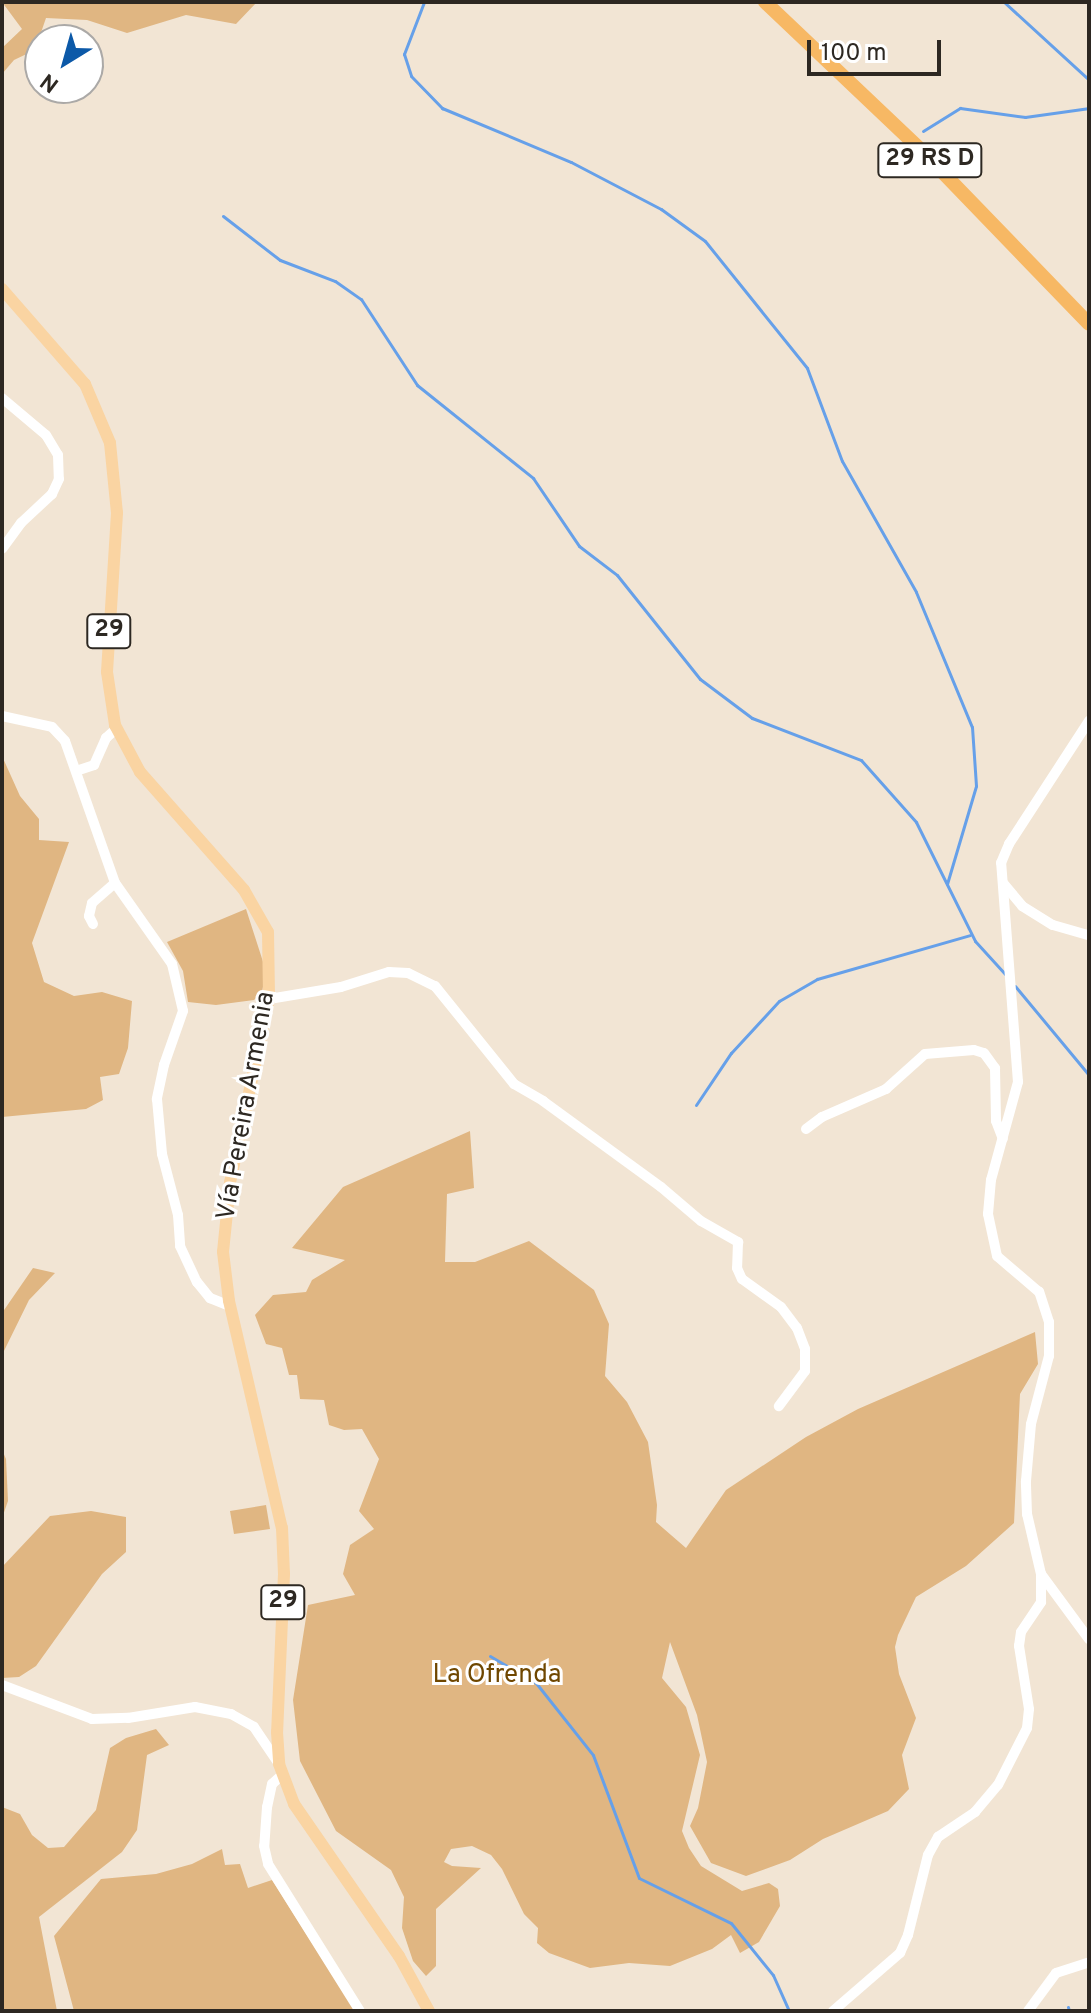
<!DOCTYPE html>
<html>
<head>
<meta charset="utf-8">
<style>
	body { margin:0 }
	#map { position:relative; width:1091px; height:2013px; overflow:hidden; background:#f2e5d4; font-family:Overpass,sans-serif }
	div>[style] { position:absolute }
	.green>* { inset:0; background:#e0b682 }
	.stream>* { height:3px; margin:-1.5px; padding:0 1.5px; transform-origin:1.5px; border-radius:1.5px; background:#66a0e9 }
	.minor>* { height:10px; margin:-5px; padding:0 5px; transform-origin:5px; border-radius:5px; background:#fff }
	.major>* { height:12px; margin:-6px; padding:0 6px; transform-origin:6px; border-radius:6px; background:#fad4a2 }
	.highway>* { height:14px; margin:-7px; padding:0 7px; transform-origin:7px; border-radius:7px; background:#f7b864 }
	span { translate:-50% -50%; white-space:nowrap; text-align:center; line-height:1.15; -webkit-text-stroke:6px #fff; paint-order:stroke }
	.shield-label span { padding:2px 6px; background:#fff; border:2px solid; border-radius:6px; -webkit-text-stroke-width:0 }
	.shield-label { font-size:24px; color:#2d2822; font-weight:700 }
	.street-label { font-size:26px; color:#2d2822 }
	.park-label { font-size:26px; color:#6f4700 }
	.frame { position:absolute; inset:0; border:4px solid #2d2822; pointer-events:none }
	.north { position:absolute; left:24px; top:24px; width:80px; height:80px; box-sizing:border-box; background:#fff; border:2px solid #aba9a7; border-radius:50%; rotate:217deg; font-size:22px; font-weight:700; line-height:32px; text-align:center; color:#2d2822 }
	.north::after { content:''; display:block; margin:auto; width:28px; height:36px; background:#0c59a8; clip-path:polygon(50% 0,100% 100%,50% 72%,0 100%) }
	.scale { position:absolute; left:807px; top:40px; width:134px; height:36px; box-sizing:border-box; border:4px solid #2d2822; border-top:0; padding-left:10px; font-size:24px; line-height:28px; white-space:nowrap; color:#2d2822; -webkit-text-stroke:6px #fff; paint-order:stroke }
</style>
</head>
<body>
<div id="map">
	<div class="green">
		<div style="clip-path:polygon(2px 2px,257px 2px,236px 24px,186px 15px,127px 33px,87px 20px,46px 18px,35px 50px,14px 60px,2px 74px,2px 48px,22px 29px)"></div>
		<div style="clip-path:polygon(2px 756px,20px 796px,39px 819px,39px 840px,69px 842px,32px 943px,44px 982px,74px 996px,102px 992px,132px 1001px,128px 1048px,119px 1074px,100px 1077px,103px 1100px,86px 1109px,2px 1117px)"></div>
		<div style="clip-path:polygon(246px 909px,266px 971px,262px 992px,254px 1000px,216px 1005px,188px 1002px,183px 971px,167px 942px)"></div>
		<div style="clip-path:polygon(470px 1131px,474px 1188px,447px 1194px,445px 1262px,475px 1262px,529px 1241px,594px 1290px,609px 1324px,605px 1376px,627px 1402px,648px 1442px,657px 1505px,656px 1522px,686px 1548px,726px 1490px,806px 1437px,858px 1409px,1035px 1332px,1038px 1364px,1020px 1394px,1014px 1523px,966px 1566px,916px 1597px,898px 1635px,895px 1647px,899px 1674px,916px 1718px,902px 1755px,909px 1789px,888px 1811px,823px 1839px,790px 1860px,746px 1876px,711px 1863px,690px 1826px,698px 1808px,707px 1762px,697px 1715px,670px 1642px,662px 1678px,686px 1707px,700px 1755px,682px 1831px,689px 1848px,701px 1866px,742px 1891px,769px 1883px,778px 1889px,780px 1906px,759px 1942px,740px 1953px,731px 1935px,712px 1949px,670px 1966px,629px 1963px,590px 1968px,549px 1953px,537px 1943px,538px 1928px,524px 1914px,502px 1869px,491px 1855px,472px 1846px,451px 1849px,444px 1862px,452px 1866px,481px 1868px,436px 1909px,436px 1966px,426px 1976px,413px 1961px,402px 1928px,404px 1897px,391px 1870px,336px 1831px,300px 1761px,293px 1700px,308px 1605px,355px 1595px,343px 1574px,350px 1545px,374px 1529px,359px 1511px,379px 1459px,362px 1429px,344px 1430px,329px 1425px,324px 1400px,300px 1399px,297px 1375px,289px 1375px,282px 1348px,266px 1344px,255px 1315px,273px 1295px,306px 1292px,312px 1280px,345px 1260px,292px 1248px,343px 1187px)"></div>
		<div style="clip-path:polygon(33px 1268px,55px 1273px,29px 1300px,2px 1355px,2px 1313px)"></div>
		<div style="clip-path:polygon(2px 1450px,6px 1459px,8px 1501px,2px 1518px)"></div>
		<div style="clip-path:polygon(266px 1505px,270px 1529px,234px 1534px,230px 1511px)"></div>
		<div style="clip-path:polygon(91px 1511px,126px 1517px,126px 1552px,102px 1574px,36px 1666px,19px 1677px,2px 1678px,2px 1567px,50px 1516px)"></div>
		<div style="clip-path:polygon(156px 1729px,169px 1745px,147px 1755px,137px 1830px,122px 1852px,39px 1917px,57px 2011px,2px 2011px,2px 1807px,20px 1814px,32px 1835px,48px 1848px,64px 1847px,96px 1810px,110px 1748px,126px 1738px)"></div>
		<div style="clip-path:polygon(222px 1849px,225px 1865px,240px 1864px,248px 1888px,272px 1880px,355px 2011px,74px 2011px,54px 1936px,101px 1879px,156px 1874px,192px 1864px)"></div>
	</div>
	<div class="stream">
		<div style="left:424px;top:2px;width:56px;rotate:111deg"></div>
		<div style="left:404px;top:54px;width:23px;rotate:72deg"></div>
		<div style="left:411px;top:76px;width:45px;rotate:45.9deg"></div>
		<div style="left:442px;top:108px;width:140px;rotate:22.7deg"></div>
		<div style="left:571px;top:162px;width:102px;rotate:27.6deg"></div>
		<div style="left:661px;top:209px;width:54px;rotate:36deg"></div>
		<div style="left:705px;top:241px;width:163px;rotate:51.2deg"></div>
		<div style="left:807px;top:368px;width:99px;rotate:69.4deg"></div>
		<div style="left:842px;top:461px;width:150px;rotate:60.5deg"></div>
		<div style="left:916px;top:592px;width:146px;rotate:67.5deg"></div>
		<div style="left:972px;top:727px;width:59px;rotate:86.1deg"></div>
		<div style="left:976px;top:786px;width:102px;rotate:106.5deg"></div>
		<div style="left:1004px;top:2px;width:115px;rotate:42.5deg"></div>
		<div style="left:923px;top:131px;width:44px;rotate:-31.9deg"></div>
		<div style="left:960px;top:108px;width:66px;rotate:7.9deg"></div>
		<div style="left:1025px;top:117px;width:65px;rotate:-8deg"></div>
		<div style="left:223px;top:216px;width:72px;rotate:37.7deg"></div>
		<div style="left:280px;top:260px;width:59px;rotate:20.9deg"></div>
		<div style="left:335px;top:281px;width:32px;rotate:35deg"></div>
		<div style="left:361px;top:299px;width:103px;rotate:56.9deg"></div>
		<div style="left:417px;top:385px;width:149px;rotate:38.7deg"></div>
		<div style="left:533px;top:478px;width:82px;rotate:55.9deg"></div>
		<div style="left:579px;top:546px;width:48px;rotate:37.3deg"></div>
		<div style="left:617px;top:575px;width:133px;rotate:51.4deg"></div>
		<div style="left:700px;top:679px;width:65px;rotate:36.9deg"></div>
		<div style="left:752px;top:718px;width:117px;rotate:21.1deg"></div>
		<div style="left:861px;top:760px;width:83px;rotate:48.4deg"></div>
		<div style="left:916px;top:822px;width:133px;rotate:63.6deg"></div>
		<div style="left:975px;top:941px;width:45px;rotate:47.7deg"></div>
		<div style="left:1015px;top:986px;width:116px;rotate:50.3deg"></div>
		<div style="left:696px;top:1105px;width:63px;rotate:-56.1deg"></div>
		<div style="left:731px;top:1053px;width:71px;rotate:-47.3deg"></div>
		<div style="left:779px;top:1001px;width:44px;rotate:-30.1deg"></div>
		<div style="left:817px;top:979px;width:159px;rotate:-16deg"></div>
		<div style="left:490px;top:1656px;width:53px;rotate:30.4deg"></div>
		<div style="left:536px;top:1683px;width:92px;rotate:51.6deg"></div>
		<div style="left:593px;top:1755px;width:131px;rotate:69.5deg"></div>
		<div style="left:639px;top:1878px;width:102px;rotate:26.1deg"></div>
		<div style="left:731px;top:1923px;width:67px;rotate:51.1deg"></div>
		<div style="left:773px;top:1975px;width:39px;rotate:66deg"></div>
		<div style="left:1068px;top:2007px;width:4px;rotate:76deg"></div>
	</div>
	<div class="minor">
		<div style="left:2px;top:398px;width:57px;rotate:40.1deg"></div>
		<div style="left:46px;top:435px;width:23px;rotate:59deg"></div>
		<div style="left:58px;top:455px;width:24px;rotate:88deg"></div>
		<div style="left:59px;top:479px;width:17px;rotate:115deg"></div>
		<div style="left:52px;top:494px;width:42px;rotate:136.9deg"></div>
		<div style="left:21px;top:523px;width:32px;rotate:126deg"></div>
		<div style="left:2px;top:716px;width:51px;rotate:12.4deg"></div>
		<div style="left:52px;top:727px;width:19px;rotate:47deg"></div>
		<div style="left:65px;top:741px;width:151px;rotate:70.6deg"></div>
		<div style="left:115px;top:883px;width:99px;rotate:54.9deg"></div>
		<div style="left:172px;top:964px;width:48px;rotate:76.8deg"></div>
		<div style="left:183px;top:1011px;width:57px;rotate:109.4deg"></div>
		<div style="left:164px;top:1065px;width:35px;rotate:102deg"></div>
		<div style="left:157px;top:1099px;width:55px;rotate:84.8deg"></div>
		<div style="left:162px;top:1154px;width:63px;rotate:75.3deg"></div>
		<div style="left:178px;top:1215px;width:31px;rotate:86deg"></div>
		<div style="left:180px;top:1246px;width:40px;rotate:65deg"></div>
		<div style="left:197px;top:1282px;width:21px;rotate:51deg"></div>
		<div style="left:210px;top:1298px;width:22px;rotate:22deg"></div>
		<div style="left:79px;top:770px;width:16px;rotate:-18deg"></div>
		<div style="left:94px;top:765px;width:30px;rotate:-66deg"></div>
		<div style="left:106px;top:738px;width:15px;rotate:-42deg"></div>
		<div style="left:1003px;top:883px;width:30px;rotate:50deg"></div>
		<div style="left:1022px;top:906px;width:36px;rotate:32deg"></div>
		<div style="left:1053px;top:925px;width:37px;rotate:16deg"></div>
		<div style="left:93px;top:924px;width:9px;rotate:-117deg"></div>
		<div style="left:89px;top:916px;width:13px;rotate:-77deg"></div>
		<div style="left:92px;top:903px;width:30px;rotate:-41deg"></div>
		<div style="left:269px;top:999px;width:73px;rotate:-9.5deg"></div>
		<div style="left:341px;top:987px;width:50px;rotate:-17.4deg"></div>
		<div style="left:389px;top:972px;width:19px;rotate:3deg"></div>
		<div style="left:408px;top:973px;width:30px;rotate:26deg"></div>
		<div style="left:435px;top:986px;width:126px;rotate:51.1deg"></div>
		<div style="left:514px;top:1084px;width:34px;rotate:30deg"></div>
		<div style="left:543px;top:1101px;width:146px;rotate:36.1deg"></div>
		<div style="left:661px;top:1187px;width:52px;rotate:40.4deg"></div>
		<div style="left:701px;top:1221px;width:43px;rotate:29.6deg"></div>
		<div style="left:738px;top:1242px;width:26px;rotate:92deg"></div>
		<div style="left:737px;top:1268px;width:12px;rotate:66deg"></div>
		<div style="left:742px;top:1279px;width:48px;rotate:35.7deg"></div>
		<div style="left:781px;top:1307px;width:26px;rotate:53deg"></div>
		<div style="left:797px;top:1328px;width:22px;rotate:69deg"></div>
		<div style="left:805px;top:1349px;width:22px;rotate:90deg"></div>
		<div style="left:805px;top:1371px;width:44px;rotate:126.6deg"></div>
		<div style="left:806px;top:1129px;width:20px;rotate:-37deg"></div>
		<div style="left:822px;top:1117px;width:70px;rotate:-23.6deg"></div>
		<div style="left:886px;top:1089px;width:52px;rotate:-41.9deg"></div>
		<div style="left:925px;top:1054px;width:49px;rotate:-4.7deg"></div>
		<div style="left:974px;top:1050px;width:10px;rotate:17deg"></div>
		<div style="left:984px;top:1053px;width:19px;rotate:54deg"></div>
		<div style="left:995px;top:1068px;width:53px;rotate:88.9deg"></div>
		<div style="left:996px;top:1121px;width:19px;rotate:69deg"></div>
		<div style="left:1041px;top:1574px;width:81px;rotate:53.6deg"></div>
		<div style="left:2px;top:1685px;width:96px;rotate:20.7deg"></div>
		<div style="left:92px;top:1719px;width:36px;rotate:-2deg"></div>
		<div style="left:128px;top:1718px;width:68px;rotate:-9.3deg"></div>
		<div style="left:195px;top:1707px;width:37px;rotate:11deg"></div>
		<div style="left:231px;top:1714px;width:26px;rotate:29deg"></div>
		<div style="left:254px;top:1727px;width:45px;rotate:56deg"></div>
		<div style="left:282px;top:1775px;width:13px;rotate:138deg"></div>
		<div style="left:272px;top:1784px;width:24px;rotate:102deg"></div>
		<div style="left:267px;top:1807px;width:39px;rotate:94deg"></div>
		<div style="left:264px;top:1846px;width:18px;rotate:77deg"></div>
		<div style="left:268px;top:1864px;width:173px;rotate:58deg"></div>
		<div style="left:833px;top:2011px;width:89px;rotate:-40.9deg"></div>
		<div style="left:900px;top:1953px;width:20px;rotate:-66deg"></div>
		<div style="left:908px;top:1935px;width:82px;rotate:-76deg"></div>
		<div style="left:928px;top:1855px;width:21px;rotate:-61deg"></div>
		<div style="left:938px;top:1837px;width:45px;rotate:-34deg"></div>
		<div style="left:975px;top:1812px;width:35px;rotate:-50deg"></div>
		<div style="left:998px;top:1785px;width:64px;rotate:-63deg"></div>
		<div style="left:1027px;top:1728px;width:19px;rotate:-84deg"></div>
		<div style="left:1029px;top:1709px;width:64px;rotate:-99deg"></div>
		<div style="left:1019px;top:1646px;width:14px;rotate:-82deg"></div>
		<div style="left:1021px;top:1632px;width:36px;rotate:-56deg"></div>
		<div style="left:1041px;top:1602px;width:28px;rotate:-90deg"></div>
		<div style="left:1041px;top:1574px;width:62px;rotate:-103.1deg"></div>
		<div style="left:1027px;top:1514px;width:33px;rotate:-92deg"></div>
		<div style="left:1026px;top:1481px;width:57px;rotate:-85deg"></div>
		<div style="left:1031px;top:1424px;width:70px;rotate:-75.2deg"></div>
		<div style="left:1049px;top:1356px;width:34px;rotate:-90deg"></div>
		<div style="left:1049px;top:1322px;width:32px;rotate:-108deg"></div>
		<div style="left:1039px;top:1292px;width:55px;rotate:-139.4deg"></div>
		<div style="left:997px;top:1256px;width:43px;rotate:-102.1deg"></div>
		<div style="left:988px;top:1214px;width:34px;rotate:-85deg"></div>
		<div style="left:991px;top:1180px;width:102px;rotate:-74.6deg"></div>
		<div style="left:1018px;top:1082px;width:220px;rotate:-94.4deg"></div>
		<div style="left:1001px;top:863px;width:21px;rotate:-67deg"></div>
		<div style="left:1009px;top:844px;width:147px;rotate:-57deg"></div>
		<div style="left:1028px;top:2011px;width:47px;rotate:-53.6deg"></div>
		<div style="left:1056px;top:1973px;width:35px;rotate:-18deg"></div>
	</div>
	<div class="major">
		<div style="left:2px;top:289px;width:126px;rotate:48.9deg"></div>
		<div style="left:85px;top:384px;width:64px;rotate:67deg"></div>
		<div style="left:110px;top:443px;width:70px;rotate:84.3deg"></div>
		<div style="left:117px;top:513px;width:159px;rotate:93.6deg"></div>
		<div style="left:107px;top:672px;width:54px;rotate:81.4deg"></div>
		<div style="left:115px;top:725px;width:53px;rotate:62deg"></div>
		<div style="left:140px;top:772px;width:157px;rotate:48.6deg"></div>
		<div style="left:244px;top:890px;width:48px;rotate:60.3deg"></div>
		<div style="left:268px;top:932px;width:67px;rotate:89.1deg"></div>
		<div style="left:269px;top:999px;width:188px;rotate:102deg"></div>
		<div style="left:230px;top:1183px;width:69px;rotate:95.8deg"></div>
		<div style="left:223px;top:1252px;width:49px;rotate:83deg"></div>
		<div style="left:229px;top:1301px;width:233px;rotate:76.9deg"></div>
		<div style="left:282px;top:1528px;width:46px;rotate:87.5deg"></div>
		<div style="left:284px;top:1574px;width:158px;rotate:92.5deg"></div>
		<div style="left:277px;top:1732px;width:32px;rotate:86deg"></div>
		<div style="left:279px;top:1764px;width:43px;rotate:69.4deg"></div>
		<div style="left:294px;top:1804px;width:185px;rotate:55.4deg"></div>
		<div style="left:399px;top:1956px;width:63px;rotate:61.4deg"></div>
	</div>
	<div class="highway">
		<div style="left:765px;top:2px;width:216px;rotate:43.5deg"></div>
		<div style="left:922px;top:151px;width:240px;rotate:46deg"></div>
	</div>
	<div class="shield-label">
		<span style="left:930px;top:160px">29 RS D</span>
		<span style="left:109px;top:631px">29</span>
		<span style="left:283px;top:1602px">29</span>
	</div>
	<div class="street-label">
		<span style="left:247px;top:1106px;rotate:-80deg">Vía Pereira Armenia</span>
	</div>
	<div class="park-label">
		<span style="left:497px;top:1676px">La Ofrenda</span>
	</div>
	<div class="frame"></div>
	<div class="north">N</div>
	<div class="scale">100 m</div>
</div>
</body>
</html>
